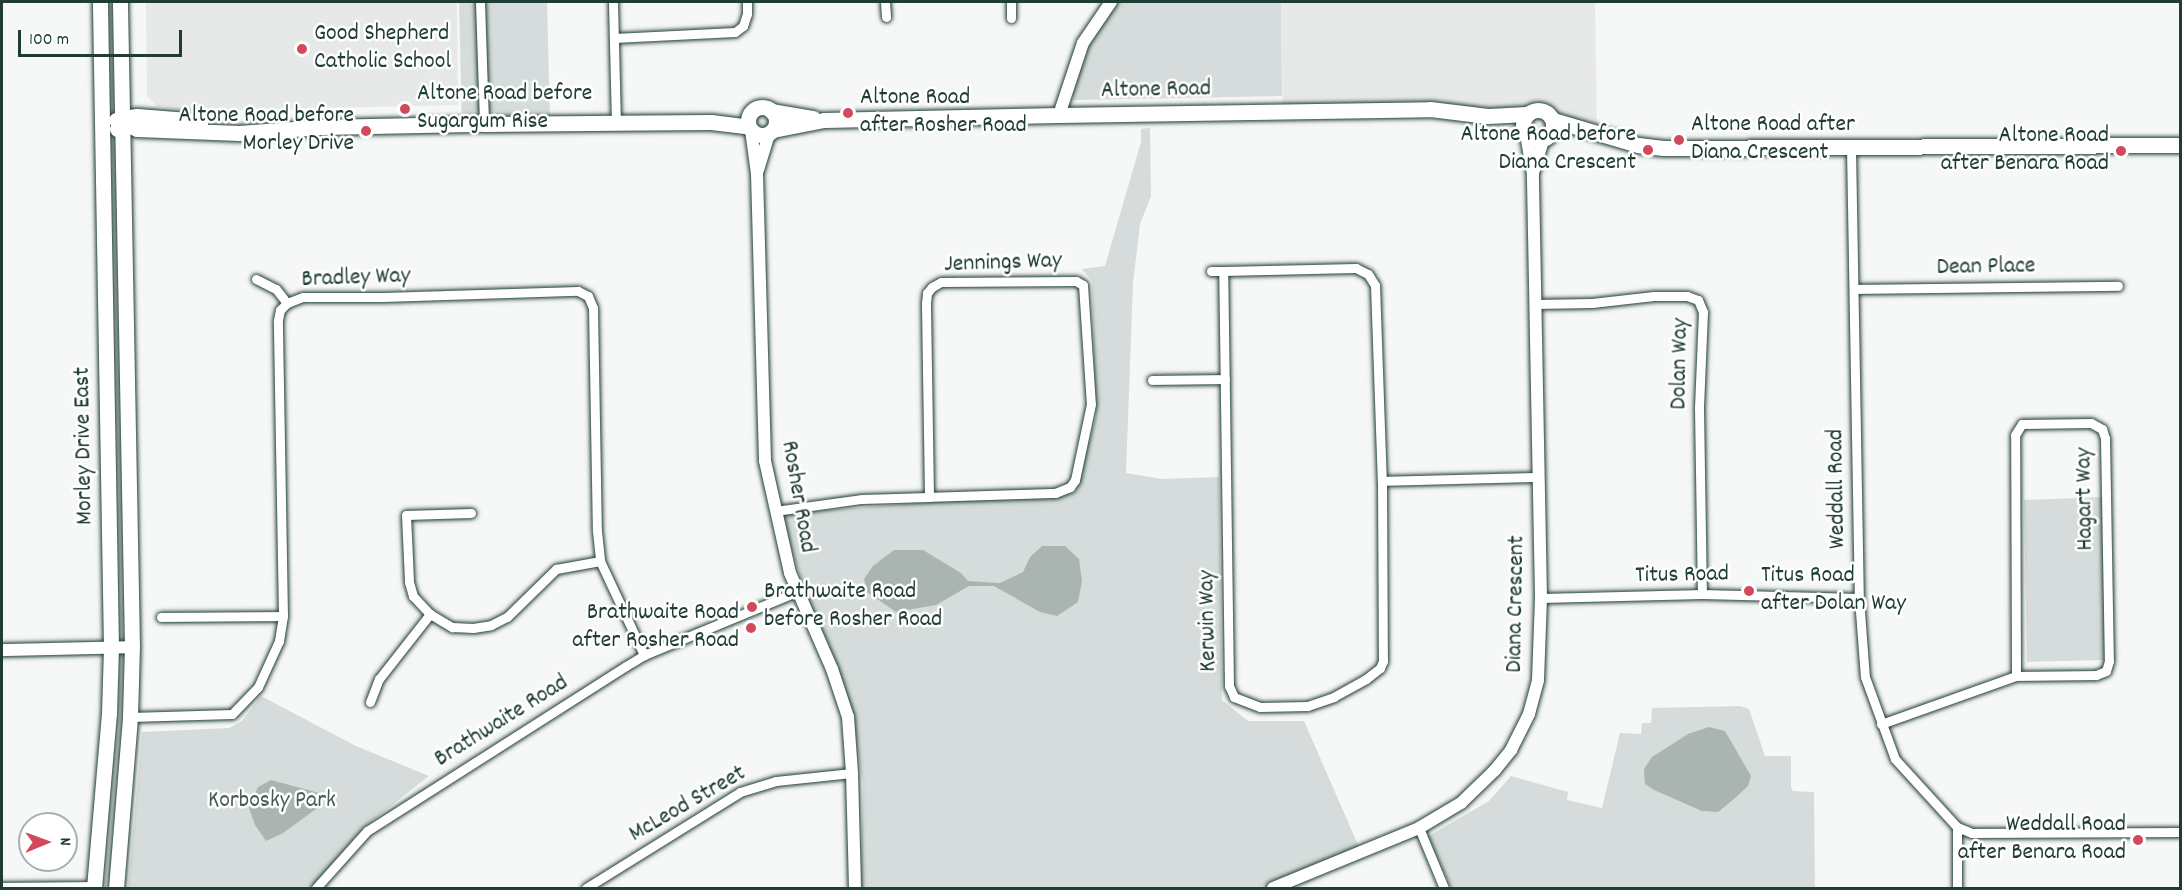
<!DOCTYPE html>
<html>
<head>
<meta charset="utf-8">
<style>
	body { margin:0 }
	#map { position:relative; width:2182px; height:890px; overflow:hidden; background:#f6f7f7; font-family:Dekko,sans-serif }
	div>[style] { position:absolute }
	.built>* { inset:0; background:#e6e9e8 }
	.green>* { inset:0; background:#d6dcdb }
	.water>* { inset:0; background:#aab5b1 }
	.roads { filter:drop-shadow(0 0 2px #1f3d34) drop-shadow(0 0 2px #1f3d34) }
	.minor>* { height:9px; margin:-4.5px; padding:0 4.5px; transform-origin:4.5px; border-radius:4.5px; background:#fff }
	.tertiary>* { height:12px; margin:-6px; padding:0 6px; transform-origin:6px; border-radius:6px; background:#fff }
	.primary>* { height:15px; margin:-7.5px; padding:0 7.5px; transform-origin:7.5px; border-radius:7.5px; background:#fff }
	.primary>.ring { margin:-7.5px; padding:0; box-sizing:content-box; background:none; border:15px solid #fff; border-radius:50% }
	.dots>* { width:16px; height:16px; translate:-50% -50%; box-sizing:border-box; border:3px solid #fff; border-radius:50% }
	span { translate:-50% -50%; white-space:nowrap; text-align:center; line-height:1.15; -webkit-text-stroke:5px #fff; paint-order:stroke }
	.poi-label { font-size:24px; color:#1f3d34 }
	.left { translate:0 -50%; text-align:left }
	.right { translate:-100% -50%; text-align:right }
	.street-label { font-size:24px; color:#1f3d34 }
	.park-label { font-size:24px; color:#445d55 }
	.frame { position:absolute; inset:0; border:3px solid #1f3d34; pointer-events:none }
	.north { position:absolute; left:18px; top:812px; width:60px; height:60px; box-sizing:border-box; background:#fff; border:2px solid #a5b1ae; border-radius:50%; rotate:89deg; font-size:16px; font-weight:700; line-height:24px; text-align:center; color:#1f3d34 }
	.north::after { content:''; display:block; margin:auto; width:21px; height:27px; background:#d1495b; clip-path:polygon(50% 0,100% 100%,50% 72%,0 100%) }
	.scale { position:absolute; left:18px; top:30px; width:164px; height:27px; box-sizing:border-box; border:3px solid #1f3d34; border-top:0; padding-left:8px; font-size:18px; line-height:21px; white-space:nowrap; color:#1f3d34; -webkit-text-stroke:4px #fff; paint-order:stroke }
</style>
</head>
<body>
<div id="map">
	<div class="built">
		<div style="clip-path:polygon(146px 2px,457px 2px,458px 105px,198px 111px,158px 107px,147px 96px)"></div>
		<div style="clip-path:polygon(1281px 2px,1595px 2px,1597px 133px,1537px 109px,1283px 111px)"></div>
	</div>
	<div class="green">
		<div style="clip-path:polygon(459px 2px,547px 2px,550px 124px,462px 125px)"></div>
		<div style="clip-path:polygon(1111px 2px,1281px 2px,1282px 96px,1074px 100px,1071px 84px,1083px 43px)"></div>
		<div style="clip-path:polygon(1150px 128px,1151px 196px,1140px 224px,1133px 283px,1126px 473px,1162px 479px,1219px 477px,1222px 700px,1248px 721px,1304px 721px,1362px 854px,1281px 888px,861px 888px,863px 784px,853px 717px,806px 595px,781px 514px,929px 502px,1061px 497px,1076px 491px,1096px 417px,1092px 281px,1082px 269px,1105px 266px,1141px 142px,1141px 129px)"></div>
		<div style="clip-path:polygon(2102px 497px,2105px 660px,2027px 662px,2024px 500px)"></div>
		<div style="clip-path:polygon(261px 696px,356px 746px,429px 776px,364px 827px,312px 888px,128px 888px,142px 732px,229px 728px,242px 721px)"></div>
		<div style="clip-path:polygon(1740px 706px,1749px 709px,1765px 756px,1791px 756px,1791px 788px,1793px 791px,1814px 792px,1815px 888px,1452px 888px,1427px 837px,1489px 801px,1511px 776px,1568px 792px,1567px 800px,1602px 808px,1620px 733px,1641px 734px,1642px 723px,1651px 723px,1652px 708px)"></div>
	</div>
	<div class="water">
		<div style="clip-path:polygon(1042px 546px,1065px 546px,1079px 559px,1082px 581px,1078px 602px,1057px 616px,1040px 612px,994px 586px,969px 586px,936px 605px,896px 612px,867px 592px,864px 579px,873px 566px,894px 550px,923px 550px,961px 573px,968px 581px,1000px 583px,1023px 572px,1030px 557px)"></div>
		<div style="clip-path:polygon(1709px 727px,1725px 731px,1751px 776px,1748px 786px,1734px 799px,1718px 812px,1702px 811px,1654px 790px,1645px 784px,1644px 769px,1652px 757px,1688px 734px)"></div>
		<div style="clip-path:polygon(271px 780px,319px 793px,319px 807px,283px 833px,266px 841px,255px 825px,249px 808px,258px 787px)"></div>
	</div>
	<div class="roads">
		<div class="minor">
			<div style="left:480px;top:2px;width:122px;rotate:88.1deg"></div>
			<div style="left:613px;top:2px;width:122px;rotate:88.6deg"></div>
			<div style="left:885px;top:2px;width:15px;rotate:86deg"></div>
			<div style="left:1011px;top:18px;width:16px;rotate:-90deg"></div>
			<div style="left:614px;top:38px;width:121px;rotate:-2.8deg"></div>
			<div style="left:735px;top:32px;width:10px;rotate:-37deg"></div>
			<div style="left:743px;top:26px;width:13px;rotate:-72deg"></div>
			<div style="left:747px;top:14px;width:12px;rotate:-90deg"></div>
			<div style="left:1851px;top:148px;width:450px;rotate:89deg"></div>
			<div style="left:1859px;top:598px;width:79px;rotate:85.7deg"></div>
			<div style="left:1865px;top:677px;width:87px;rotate:69.9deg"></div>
			<div style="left:1895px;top:759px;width:92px;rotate:47.6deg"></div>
			<div style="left:1957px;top:827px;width:16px;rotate:22deg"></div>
			<div style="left:1972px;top:833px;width:208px;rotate:-0.3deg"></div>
			<div style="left:1211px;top:271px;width:12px"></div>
			<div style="left:1223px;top:271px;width:133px;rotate:-1.3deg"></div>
			<div style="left:1356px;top:268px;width:13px;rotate:27deg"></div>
			<div style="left:1368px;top:274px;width:13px;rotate:58deg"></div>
			<div style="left:1375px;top:285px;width:196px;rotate:88deg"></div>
			<div style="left:1382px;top:481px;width:180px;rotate:89.7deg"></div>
			<div style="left:1383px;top:661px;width:8px;rotate:113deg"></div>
			<div style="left:1380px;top:668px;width:18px;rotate:142deg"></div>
			<div style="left:1366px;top:679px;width:37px;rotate:151deg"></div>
			<div style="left:1334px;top:697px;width:28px;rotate:161deg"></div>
			<div style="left:1308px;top:706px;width:48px;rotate:178.8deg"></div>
			<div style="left:1260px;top:707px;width:28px;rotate:-159deg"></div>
			<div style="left:1234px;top:697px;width:12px;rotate:-114deg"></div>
			<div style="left:1229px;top:686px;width:415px;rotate:-90.8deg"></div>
			<div style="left:256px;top:279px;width:22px;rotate:27deg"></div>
			<div style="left:276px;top:289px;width:18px;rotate:52deg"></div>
			<div style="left:1855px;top:289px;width:263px;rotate:-0.7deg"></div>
			<div style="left:1535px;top:304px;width:57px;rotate:-1deg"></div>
			<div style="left:1592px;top:303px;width:62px;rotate:-6.4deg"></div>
			<div style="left:1654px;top:296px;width:33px"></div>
			<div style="left:1687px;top:296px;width:12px;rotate:20deg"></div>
			<div style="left:1698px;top:300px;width:13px;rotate:67deg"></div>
			<div style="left:1703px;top:312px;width:96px;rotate:92.4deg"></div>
			<div style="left:1699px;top:408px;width:186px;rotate:89.1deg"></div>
			<div style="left:1152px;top:380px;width:73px;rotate:-0.8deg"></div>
			<div style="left:1382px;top:481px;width:157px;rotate:-1.5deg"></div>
			<div style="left:775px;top:511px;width:88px;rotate:-7.9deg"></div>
			<div style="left:862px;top:499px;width:67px;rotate:-1.7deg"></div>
			<div style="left:929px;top:497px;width:194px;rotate:-90.9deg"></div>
			<div style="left:926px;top:303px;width:10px;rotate:-84deg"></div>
			<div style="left:927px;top:293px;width:8px;rotate:-50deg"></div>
			<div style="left:932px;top:287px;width:10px;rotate:-29deg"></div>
			<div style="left:941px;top:282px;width:135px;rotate:-0.4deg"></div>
			<div style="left:1076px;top:281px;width:8px;rotate:30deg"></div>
			<div style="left:1083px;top:285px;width:119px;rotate:86.2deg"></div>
			<div style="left:1091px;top:404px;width:78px;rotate:101.9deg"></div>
			<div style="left:1075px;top:480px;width:9px;rotate:126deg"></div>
			<div style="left:1070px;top:487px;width:16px;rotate:158deg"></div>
			<div style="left:1055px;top:493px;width:126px;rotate:178.2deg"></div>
			<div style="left:471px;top:513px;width:65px;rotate:178.2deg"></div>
			<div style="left:406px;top:515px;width:67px;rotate:87.4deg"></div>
			<div style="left:409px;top:582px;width:15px;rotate:74deg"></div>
			<div style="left:413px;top:596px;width:25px;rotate:47deg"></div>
			<div style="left:430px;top:614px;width:26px;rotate:31deg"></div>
			<div style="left:452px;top:627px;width:21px;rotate:3deg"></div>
			<div style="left:473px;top:628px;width:18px;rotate:-9deg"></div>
			<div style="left:491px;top:625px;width:18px;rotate:-27deg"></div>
			<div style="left:507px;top:617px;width:69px;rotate:-44.4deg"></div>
			<div style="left:556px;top:569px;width:45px;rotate:-10.3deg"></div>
			<div style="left:1541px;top:598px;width:161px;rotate:-1.4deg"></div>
			<div style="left:1702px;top:594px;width:157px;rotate:1.5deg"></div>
			<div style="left:161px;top:617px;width:122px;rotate:-0.5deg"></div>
			<div style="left:370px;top:702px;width:25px;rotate:-69deg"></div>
			<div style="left:379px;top:679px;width:83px;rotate:-51.9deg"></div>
			<div style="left:130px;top:717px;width:102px;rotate:-1.7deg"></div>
			<div style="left:232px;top:714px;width:37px;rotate:-46deg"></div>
			<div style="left:258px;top:687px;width:51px;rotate:-65.5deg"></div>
			<div style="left:279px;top:641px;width:25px;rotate:-81deg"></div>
			<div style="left:283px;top:616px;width:296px;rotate:-91deg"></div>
			<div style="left:278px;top:320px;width:10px;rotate:-79deg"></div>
			<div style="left:280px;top:310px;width:10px;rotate:-45deg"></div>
			<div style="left:287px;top:303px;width:17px;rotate:-21deg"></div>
			<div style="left:303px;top:297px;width:80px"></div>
			<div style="left:383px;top:297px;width:195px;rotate:-1.8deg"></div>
			<div style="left:578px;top:291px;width:11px;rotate:27deg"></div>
			<div style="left:588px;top:296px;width:13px;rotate:67deg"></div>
			<div style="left:593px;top:308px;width:223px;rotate:89deg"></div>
			<div style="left:597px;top:531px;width:30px;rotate:84deg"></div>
			<div style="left:600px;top:561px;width:104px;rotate:64.9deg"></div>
			<div style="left:1881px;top:724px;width:143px;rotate:-19.6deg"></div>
			<div style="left:2016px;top:676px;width:241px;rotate:-90.2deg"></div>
			<div style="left:2015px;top:435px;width:13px;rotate:-58deg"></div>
			<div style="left:2022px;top:424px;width:69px;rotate:-0.8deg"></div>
			<div style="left:2091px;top:423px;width:13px;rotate:29deg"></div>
			<div style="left:2102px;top:429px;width:9px;rotate:72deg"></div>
			<div style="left:2105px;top:438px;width:223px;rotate:89deg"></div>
			<div style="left:2109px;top:661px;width:10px;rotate:107deg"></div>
			<div style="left:2106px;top:671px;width:11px;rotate:158deg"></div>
			<div style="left:2096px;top:675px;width:80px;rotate:179.3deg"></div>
			<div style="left:1957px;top:827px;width:61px;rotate:90deg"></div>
			<div style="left:1419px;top:828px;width:65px;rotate:67.4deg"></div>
			<div style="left:2px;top:887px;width:93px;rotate:-0.6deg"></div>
			<div style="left:316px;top:888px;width:76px;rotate:-48.2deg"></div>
			<div style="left:367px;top:831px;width:307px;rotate:-32.5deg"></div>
			<div style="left:626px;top:666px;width:21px;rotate:-31deg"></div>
			<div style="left:644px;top:655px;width:165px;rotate:-22.5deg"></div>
			<div style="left:586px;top:888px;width:181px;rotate:-31.9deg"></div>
			<div style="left:740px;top:792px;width:38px;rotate:-17deg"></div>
			<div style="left:776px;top:781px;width:76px;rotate:-6deg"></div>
		</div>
		<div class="tertiary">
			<div style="left:1059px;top:115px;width:76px;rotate:-71.6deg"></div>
			<div style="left:1083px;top:43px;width:50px;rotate:-55.7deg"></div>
			<div style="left:751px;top:130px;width:44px;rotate:82.2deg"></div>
			<div style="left:757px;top:174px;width:287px;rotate:88.4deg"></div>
			<div style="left:765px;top:461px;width:115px;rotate:77.4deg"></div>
			<div style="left:790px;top:573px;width:105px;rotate:66.4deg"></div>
			<div style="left:832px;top:669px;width:51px;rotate:71.6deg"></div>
			<div style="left:848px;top:717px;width:56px;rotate:85.9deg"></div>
			<div style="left:852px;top:773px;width:115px;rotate:88.5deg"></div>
			<div style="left:758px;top:170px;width:39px;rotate:-73deg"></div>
			<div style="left:1534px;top:170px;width:31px;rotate:-73deg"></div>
			<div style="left:2px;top:650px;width:130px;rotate:-1.3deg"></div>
			<div style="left:1273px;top:888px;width:158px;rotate:-22.3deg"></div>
			<div style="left:1419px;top:828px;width:49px;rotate:-30.8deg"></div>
			<div style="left:1461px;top:803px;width:47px;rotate:-44.1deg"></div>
			<div style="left:1495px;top:770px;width:26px;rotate:-51deg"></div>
			<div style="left:1511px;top:750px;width:40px;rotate:-63.4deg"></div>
			<div style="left:1529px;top:714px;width:35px;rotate:-75deg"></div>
			<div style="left:1538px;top:680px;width:82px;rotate:-87.9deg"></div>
			<div style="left:1541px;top:598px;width:424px;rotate:-91.1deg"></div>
			<div style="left:1533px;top:174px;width:40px;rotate:-100deg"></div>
		</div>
		<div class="primary">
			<div class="ring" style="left:748px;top:107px;width:13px;height:13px"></div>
			<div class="ring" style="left:1523px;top:110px;width:15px;height:15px"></div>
			<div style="left:771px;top:111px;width:43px;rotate:9.5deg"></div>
			<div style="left:116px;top:120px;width:23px;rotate:23deg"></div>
			<div style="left:137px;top:129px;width:102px;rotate:2.2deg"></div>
			<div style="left:239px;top:133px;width:82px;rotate:-4.2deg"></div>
			<div style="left:321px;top:127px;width:163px;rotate:-1.1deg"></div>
			<div style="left:484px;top:124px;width:227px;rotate:-0.5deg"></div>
			<div style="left:711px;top:122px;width:38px;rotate:7deg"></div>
			<div style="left:1553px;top:120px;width:89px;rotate:16.4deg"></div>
			<div style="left:1638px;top:145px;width:25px;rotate:7deg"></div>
			<div style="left:1663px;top:148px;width:517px;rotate:-0.33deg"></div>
			<div style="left:117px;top:129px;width:17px;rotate:-45deg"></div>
			<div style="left:129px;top:117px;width:8px;rotate:-7deg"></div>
			<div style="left:137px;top:116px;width:64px;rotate:4.5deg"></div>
			<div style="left:773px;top:130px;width:52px;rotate:-11.1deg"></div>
			<div style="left:824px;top:120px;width:235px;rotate:-1.2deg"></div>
			<div style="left:1059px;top:115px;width:371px;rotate:-0.9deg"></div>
			<div style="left:1430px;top:109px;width:58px;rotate:6.9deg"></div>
			<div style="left:1488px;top:116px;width:39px;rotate:-3deg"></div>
			<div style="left:94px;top:888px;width:175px;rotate:-85.1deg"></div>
			<div style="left:109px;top:714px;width:66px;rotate:-88.3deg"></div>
			<div style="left:111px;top:648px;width:646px;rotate:-90.98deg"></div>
			<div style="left:116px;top:888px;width:172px;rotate:-85.3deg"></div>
			<div style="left:130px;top:717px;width:70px;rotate:-88.4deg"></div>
			<div style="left:132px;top:647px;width:645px;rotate:-91.07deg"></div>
		</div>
	</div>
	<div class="dots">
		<div style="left:302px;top:49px;background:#d1495b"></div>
		<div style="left:405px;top:109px;background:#d1495b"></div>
		<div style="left:848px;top:113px;background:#d1495b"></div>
		<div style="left:366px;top:131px;background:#d1495b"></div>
		<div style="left:1679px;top:140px;background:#d1495b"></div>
		<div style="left:1648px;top:150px;background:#d1495b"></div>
		<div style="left:2121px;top:151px;background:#d1495b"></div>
		<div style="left:1749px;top:591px;background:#d1495b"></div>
		<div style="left:752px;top:607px;background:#d1495b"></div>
		<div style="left:751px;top:628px;background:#d1495b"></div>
		<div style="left:2138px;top:840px;background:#d1495b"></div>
	</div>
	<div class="poi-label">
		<span class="left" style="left:314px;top:49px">Good Shepherd<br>Catholic School</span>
		<span class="left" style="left:417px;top:109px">Altone Road before<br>Sugargum Rise</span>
		<span class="left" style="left:860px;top:113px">Altone Road<br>after Rosher Road</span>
		<span class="right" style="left:354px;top:131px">Altone Road before<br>Morley Drive</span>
		<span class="left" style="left:1691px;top:140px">Altone Road after<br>Diana Crescent</span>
		<span class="right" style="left:1636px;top:150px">Altone Road before<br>Diana Crescent</span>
		<span class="right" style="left:2109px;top:151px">Altone Road<br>after Benara Road</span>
		<span class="left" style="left:1761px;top:591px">Titus Road<br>after Dolan Way</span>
		<span class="left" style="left:764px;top:607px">Brathwaite Road<br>before Rosher Road</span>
		<span class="right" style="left:739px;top:628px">Brathwaite Road<br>after Rosher Road</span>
		<span class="right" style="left:2126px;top:840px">Weddall Road<br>after Benara Road</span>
	</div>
	<div class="street-label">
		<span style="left:1156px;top:91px;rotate:-1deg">Altone Road</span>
		<span style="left:1003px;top:264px;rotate:-2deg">Jennings Way</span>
		<span style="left:1986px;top:268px;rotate:-1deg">Dean Place</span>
		<span style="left:356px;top:279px;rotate:-2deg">Bradley Way</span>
		<span style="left:1681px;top:364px;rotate:-89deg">Dolan Way</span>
		<span style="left:85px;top:446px;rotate:-91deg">Morley Drive East</span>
		<span style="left:1838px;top:489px;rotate:-91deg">Weddall Road</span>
		<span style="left:797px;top:497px;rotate:80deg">Rosher Road</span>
		<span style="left:2086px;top:499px;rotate:-91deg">Hagart Way</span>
		<span style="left:1682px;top:576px;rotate:-1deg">Titus Road</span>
		<span style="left:1517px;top:604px;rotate:-89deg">Diana Crescent</span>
		<span style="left:1209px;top:621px;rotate:-91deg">Kerwin Way</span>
		<span style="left:502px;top:722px;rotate:-32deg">Brathwaite Road</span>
		<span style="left:688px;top:805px;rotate:-30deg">McLeod Street</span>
	</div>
	<div class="park-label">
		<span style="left:272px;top:802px">Korbosky Park</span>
	</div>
	<div class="frame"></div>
	<div class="north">N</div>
	<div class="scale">100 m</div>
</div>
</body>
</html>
